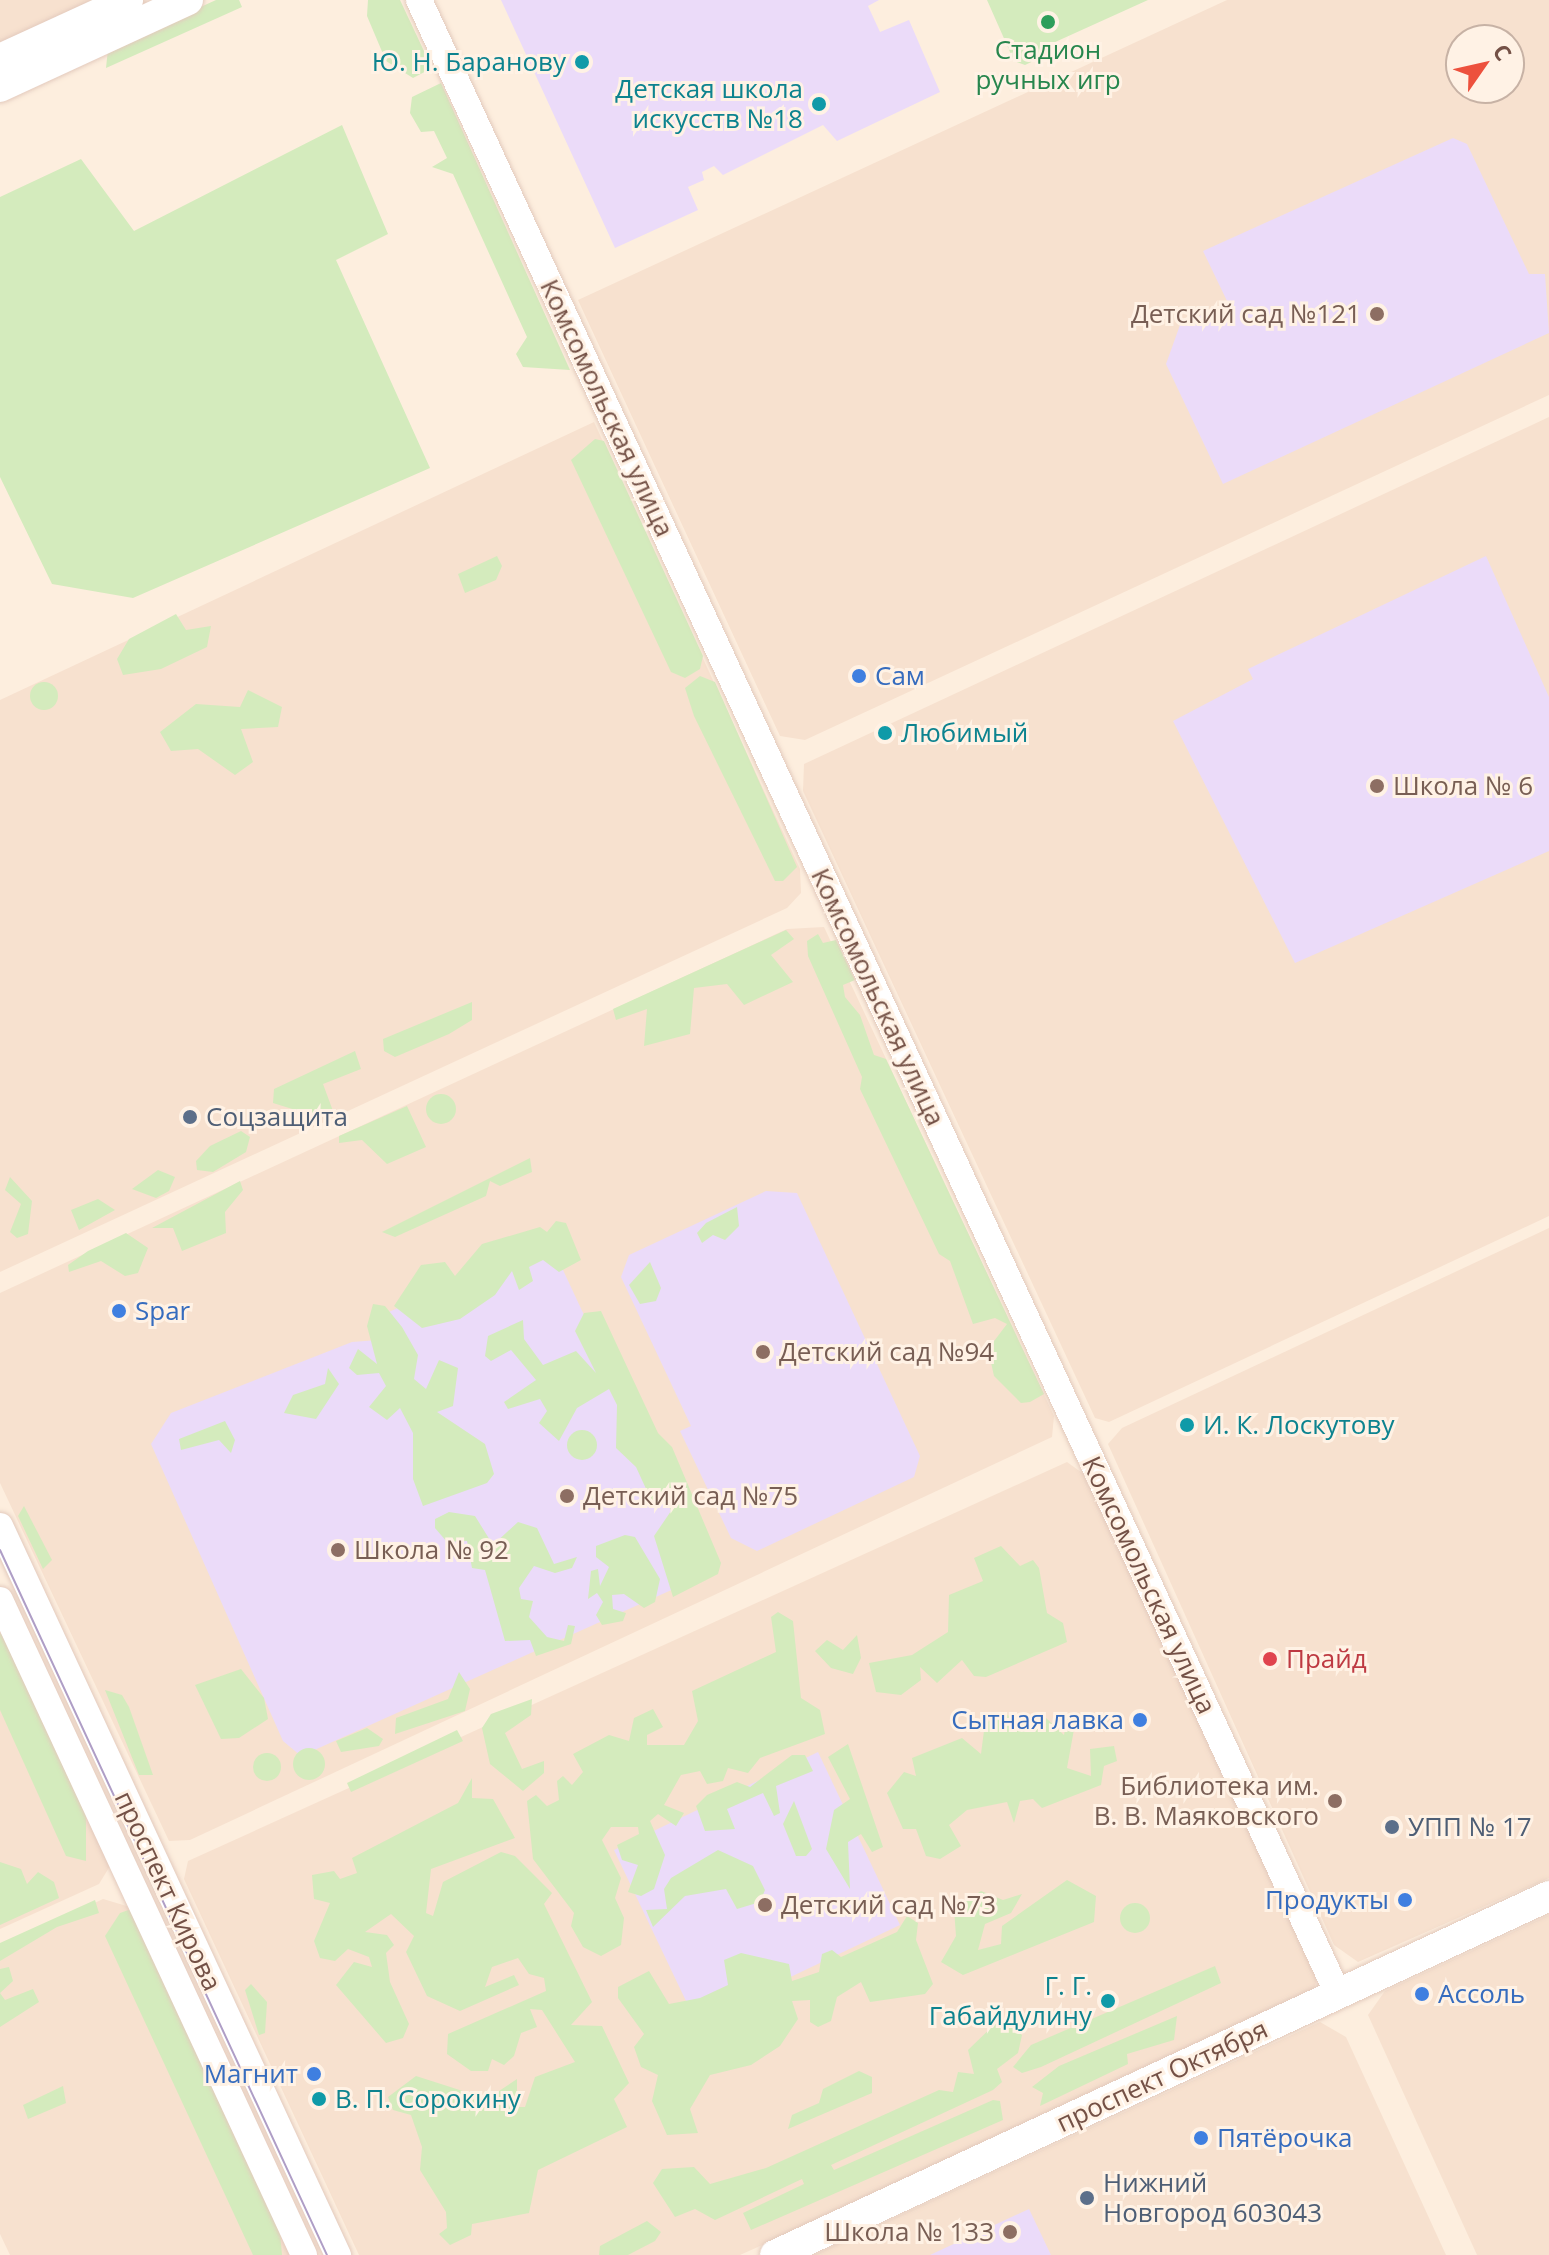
<!DOCTYPE html>
<html>
<head>
<meta charset="utf-8">
<style>
	body { margin:0 }
	#map { position:relative; width:1549px; height:2255px; overflow:hidden; background:#fdeede; font-family:"Open Sans",sans-serif }
	div>[style] { position:absolute }
	.residential>* { inset:0; background:#f7e1cf }
	.education>* { inset:0; background:#ebdbf9 }
	.green>* { inset:0; background:#d4ebbd }
	.round { border-radius:50% }
	.roads { filter:drop-shadow(0 0 2px #e3cabd) drop-shadow(0 0 2px #e3cabd) }
	.tertiary>* { height:26px; margin:-13px; padding:0 13px; transform-origin:13px; border-radius:13px; background:#fff }
	.secondary>* { height:30px; margin:-15px; padding:0 15px; transform-origin:15px; border-radius:15px; background:#fff }
	.tram>* { height:2px; margin:-1px; padding:0 1px; transform-origin:1px; border-radius:1px; background:#af9ec6 }
	.dots>* { width:22px; height:22px; translate:-50% -50%; box-sizing:border-box; border:4px solid #fff2e5; border-radius:50% }
	span { translate:-50% -50%; white-space:nowrap; text-align:center; line-height:1.15; -webkit-text-stroke:6px #fff2e5; paint-order:stroke }
	.leisure-label { font-size:26px; color:#27864d }
	.culture-label { font-size:26px; color:#0d838f }
	.right { translate:-100% -50%; text-align:right }
	.left { translate:0 -50%; text-align:left }
	.education-label { font-size:26px; color:#785e54 }
	.street-label { font-size:26px; color:#745146 }
	.shop-label { font-size:26px; color:#366cbe }
	.service-label { font-size:26px; color:#4e5e75 }
	.health-label { font-size:26px; color:#be3a42 }
	.north { position:absolute; left:1445px; top:24px; width:80px; height:80px; box-sizing:border-box; background:#fff2e5; border:2px solid #c7b2a5; border-radius:50%; rotate:56deg; font-size:22px; font-weight:700; line-height:32px; text-align:center; color:#745146 }
	.north::after { content:''; display:block; margin:auto; width:28px; height:36px; background:#ed513d; clip-path:polygon(50% 0,100% 100%,50% 72%,0 100%) }
</style>
</head>
<body>
<div id="map">
	<div class="residential">
		<div style="clip-path:polygon(0 0,92px 0,0 43px)"></div>
		<div style="clip-path:polygon(evenodd,1227px 0,1549px 0,1549px 395px,805px 740px,780px 736px,578px 300px,1227px 0,1461px 40px,1509px 40px,1509px 88px,1461px 88px,1461px 40px)"></div>
		<div style="clip-path:polygon(1549px 417px,1549px 1216px,1109px 1422px,1095px 1418px,803px 791px,804px 764px)"></div>
		<div style="clip-path:polygon(594px 422px,800px 869px,801px 893px,787px 908px,0 1272px,0 700px)"></div>
		<div style="clip-path:polygon(824px 927px,1054px 1416px,1052px 1437px,190px 1840px,169px 1841px,0 1483px,0 1293px,787px 929px)"></div>
		<div style="clip-path:polygon(1549px 1228px,1549px 1878px,1358px 1962px,1334px 1945px,1108px 1444px,1122px 1428px)"></div>
		<div style="clip-path:polygon(1067px 1462px,1085px 1475px,1317px 1978px,1314px 1990px,1287px 2011px,740px 2255px,359px 2255px,184px 1879px,188px 1861px)"></div>
		<div style="clip-path:polygon(0 1624px,110px 1866px,99px 1884px,0 1929px)"></div>
		<div style="clip-path:polygon(103px 1899px,130px 1907px,293px 2255px,10px 2255px,0 2234px,0 1948px)"></div>
		<div style="clip-path:polygon(1549px 1915px,1549px 2255px,1477px 2255px,1368px 2015px,1385px 1991px)"></div>
		<div style="clip-path:polygon(1320px 2022px,1346px 2037px,1446px 2255px,814px 2255px)"></div>
	</div>
	<div class="education">
		<div style="clip-path:polygon(501px 0,879px 0,868px 6px,880px 32px,909px 20px,940px 92px,837px 141px,823px 125px,723px 175px,714px 166px,702px 172px,704px 180px,688px 187px,698px 210px,615px 248px)"></div>
		<div style="clip-path:polygon(1453px 138px,1467px 144px,1529px 274px,1545px 274px,1549px 333px,1223px 484px,1166px 364px,1180px 325px,1228px 303px,1203px 251px)"></div>
		<div style="clip-path:polygon(1486px 556px,1549px 697px,1549px 851px,1295px 963px,1173px 721px,1253px 679px,1248px 669px)"></div>
		<div style="clip-path:polygon(766px 1191px,797px 1193px,920px 1456px,914px 1477px,757px 1551px,731px 1538px,680px 1431px,691px 1426px,621px 1277px,629px 1255px)"></div>
		<div style="clip-path:polygon(549px 1240px,633px 1420px,716px 1570px,301px 1756px,283px 1741px,151px 1444px,171px 1413px,352px 1342px,378px 1340px,371px 1320px)"></div>
		<div style="clip-path:polygon(818px 1752px,900px 1925px,696px 2022px,614px 1850px)"></div>
		<div style="clip-path:polygon(1029px 2209px,1051px 2255px,930px 2255px)"></div>
	</div>
	<div class="green">
		<div style="clip-path:polygon(216px 0,239px 0,242px 7px,106px 68px,108px 49px)"></div>
		<div style="clip-path:polygon(368px 0,400px 0,432px 68px,413px 78px,386px 61px,367px 16px)"></div>
		<div style="clip-path:polygon(987px 0,1148px 0,1053px 43px,1055px 51px,1025px 65px,1014px 61px)"></div>
		<div style="clip-path:polygon(441px 83px,570px 370px,523px 367px,516px 354px,527px 337px,453px 174px,432px 167px,447px 158px,434px 131px,421px 132px,410px 113px,412px 97px)"></div>
		<div style="clip-path:polygon(342px 125px,388px 234px,336px 260px,430px 468px,133px 598px,52px 584px,0 477px,0 197px,81px 159px,134px 231px)"></div>
		<div style="clip-path:polygon(595px 439px,604px 441px,703px 656px,700px 669px,685px 678px,671px 672px,571px 460px)"></div>
		<div style="clip-path:polygon(497px 556px,502px 566px,496px 580px,465px 593px,458px 574px)"></div>
		<div style="clip-path:polygon(176px 614px,186px 630px,211px 626px,207px 647px,161px 669px,123px 675px,117px 659px,129px 639px)"></div>
		<div style="clip-path:polygon(700px 676px,715px 682px,797px 867px,783px 881px,775px 881px,694px 716px,685px 688px)"></div>
		<div class="round" style="left:30px;top:682px;width:28px;height:28px"></div>
		<div style="clip-path:polygon(248px 690px,282px 707px,278px 727px,241px 729px,253px 762px,235px 775px,198px 749px,171px 751px,160px 732px,196px 704px,240px 707px)"></div>
		<div style="clip-path:polygon(786px 930px,794px 939px,771px 955px,793px 982px,744px 1005px,727px 984px,694px 988px,690px 1034px,644px 1046px,647px 1009px,616px 1020px,613px 1009px)"></div>
		<div style="clip-path:polygon(818px 934px,823px 943px,836px 940px,855px 980px,843px 985px,845px 997px,860px 1015px,874px 1055px,886px 1059px,1044px 1394px,1030px 1402px,1021px 1403px,994px 1376px,988px 1349px,1007px 1324px,995px 1318px,973px 1324px,950px 1261px,939px 1254px,860px 1089px,862px 1077px,808px 956px,807px 941px)"></div>
		<div style="clip-path:polygon(472px 1002px,472px 1020px,449px 1034px,395px 1057px,384px 1051px,383px 1039px)"></div>
		<div style="clip-path:polygon(355px 1051px,361px 1069px,323px 1084px,333px 1111px,318px 1117px,273px 1103px,274px 1089px)"></div>
		<div class="round" style="left:426px;top:1094px;width:30px;height:30px"></div>
		<div style="clip-path:polygon(407px 1106px,426px 1147px,387px 1164px,362px 1140px,339px 1143px,339px 1136px)"></div>
		<div style="clip-path:polygon(241px 1131px,250px 1137px,246px 1152px,213px 1172px,197px 1170px,196px 1161px,210px 1146px)"></div>
		<div style="clip-path:polygon(530px 1158px,532px 1172px,500px 1186px,490px 1181px,486px 1196px,395px 1237px,382px 1232px)"></div>
		<div style="clip-path:polygon(158px 1170px,175px 1177px,169px 1191px,156px 1198px,132px 1189px)"></div>
		<div style="clip-path:polygon(10px 1177px,32px 1201px,28px 1234px,17px 1238px,10px 1232px,21px 1204px,5px 1190px)"></div>
		<div style="clip-path:polygon(240px 1181px,243px 1190px,225px 1212px,226px 1233px,182px 1251px,173px 1228px,152px 1228px)"></div>
		<div style="clip-path:polygon(98px 1199px,115px 1210px,79px 1230px,71px 1210px)"></div>
		<div style="clip-path:polygon(737px 1207px,739px 1226px,725px 1240px,713px 1235px,702px 1243px,697px 1233px,706px 1223px)"></div>
		<div style="clip-path:polygon(556px 1221px,566px 1223px,581px 1260px,559px 1272px,543px 1260px,529px 1267px,533px 1281px,519px 1290px,512px 1271px,495px 1295px,460px 1319px,422px 1328px,394px 1306px,421px 1265px,445px 1262px,455px 1276px,482px 1244px,540px 1227px,547px 1232px)"></div>
		<div style="clip-path:polygon(126px 1233px,148px 1248px,138px 1273px,125px 1276px,101px 1261px,69px 1272px,68px 1265px,88px 1251px)"></div>
		<div style="clip-path:polygon(650px 1262px,661px 1288px,656px 1301px,640px 1304px,629px 1285px)"></div>
		<div style="clip-path:polygon(373px 1304px,385px 1306px,402px 1327px,418px 1355px,414px 1379px,426px 1389px,439px 1360px,458px 1368px,453px 1406px,437px 1412px,485px 1444px,494px 1474px,487px 1483px,423px 1506px,413px 1479px,413px 1433px,400px 1408px,387px 1420px,369px 1407px,386px 1386px,379px 1373px,357px 1375px,349px 1368px,358px 1349px,377px 1364px,367px 1326px)"></div>
		<div style="clip-path:polygon(601px 1311px,658px 1433px,672px 1447px,721px 1563px,718px 1574px,673px 1597px,654px 1536px,671px 1511px,667px 1501px,653px 1504px,636px 1467px,616px 1448px,617px 1405px,609px 1389px,577px 1408px,559px 1441px,539px 1423px,547px 1411px,540px 1399px,508px 1409px,504px 1402px,536px 1380px,511px 1350px,491px 1361px,485px 1356px,488px 1336px,523px 1320px,524px 1339px,543px 1365px,576px 1351px,596px 1373px,575px 1331px,584px 1313px)"></div>
		<div style="clip-path:polygon(328px 1368px,339px 1384px,316px 1419px,284px 1413px,293px 1395px,325px 1384px)"></div>
		<div style="clip-path:polygon(225px 1421px,235px 1440px,231px 1453px,219px 1440px,181px 1450px,179px 1439px)"></div>
		<div class="round" style="left:567px;top:1430px;width:30px;height:30px"></div>
		<div style="clip-path:polygon(24px 1506px,52px 1560px,43px 1569px,18px 1516px)"></div>
		<div style="clip-path:polygon(449px 1512px,475px 1516px,493px 1545px,518px 1522px,537px 1528px,554px 1564px,577px 1557px,572px 1568px,555px 1573px,534px 1566px,519px 1588px,521px 1599px,533px 1601px,529px 1617px,547px 1637px,564px 1641px,568px 1625px,575px 1626px,571px 1644px,536px 1656px,530px 1640px,505px 1641px,485px 1570px,472px 1568px,467px 1541px,447px 1542px,435px 1528px,435px 1519px)"></div>
		<div style="clip-path:polygon(625px 1535px,635px 1537px,660px 1579px,655px 1602px,644px 1608px,624px 1594px,612px 1595px,613px 1609px,626px 1613px,623px 1621px,602px 1625px,596px 1615px,603px 1602px,597px 1593px,588px 1599px,591px 1571px,598px 1569px,600px 1586px,609px 1567px,596px 1557px,596px 1546px)"></div>
		<div style="clip-path:polygon(1001px 1546px,1020px 1566px,1033px 1560px,1039px 1568px,1047px 1613px,1063px 1623px,1067px 1642px,986px 1677px,974px 1676px,962px 1660px,937px 1683px,920px 1667px,921px 1680px,901px 1695px,876px 1692px,869px 1663px,912px 1655px,948px 1632px,949px 1595px,983px 1581px,974px 1558px)"></div>
		<div style="clip-path:polygon(778px 1612px,793px 1621px,801px 1698px,820px 1710px,825px 1734px,760px 1758px,748px 1773px,728px 1768px,723px 1781px,707px 1784px,700px 1771px,681px 1775px,664px 1805px,684px 1813px,676px 1826px,658px 1814px,650px 1821px,665px 1855px,654px 1889px,641px 1896px,628px 1892px,638px 1865px,622px 1860px,617px 1845px,639px 1834px,638px 1827px,611px 1827px,602px 1840px,621px 1878px,615px 1898px,624px 1918px,621px 1945px,601px 1956px,583px 1947px,571px 1926px,574px 1913px,533px 1859px,527px 1801px,536px 1795px,547px 1806px,559px 1800px,557px 1781px,563px 1776px,572px 1785px,583px 1772px,573px 1754px,609px 1735px,629px 1741px,634px 1718px,653px 1709px,663px 1727px,647px 1735px,647px 1745px,684px 1745px,698px 1721px,692px 1691px,776px 1652px,771px 1617px)"></div>
		<div style="clip-path:polygon(0 1634px,10px 1634px,86px 1798px,86px 1861px,66px 1856px,0 1710px)"></div>
		<div style="clip-path:polygon(857px 1635px,861px 1658px,853px 1674px,831px 1668px,815px 1651px,827px 1640px,843px 1650px)"></div>
		<div style="clip-path:polygon(241px 1669px,264px 1698px,268px 1719px,239px 1738px,221px 1739px,195px 1685px)"></div>
		<div style="clip-path:polygon(459px 1672px,470px 1689px,465px 1711px,395px 1734px,396px 1718px,448px 1699px)"></div>
		<div style="clip-path:polygon(105px 1690px,122px 1695px,129px 1707px,153px 1775px,139px 1775px)"></div>
		<div style="clip-path:polygon(532px 1699px,531px 1715px,505px 1733px,522px 1769px,544px 1761px,544px 1773px,523px 1791px,490px 1764px,482px 1728px,491px 1714px)"></div>
		<div style="clip-path:polygon(1077px 1713px,1067px 1768px,1091px 1776px,1090px 1749px,1114px 1746px,1117px 1761px,1104px 1766px,1101px 1785px,1042px 1808px,1033px 1799px,1020px 1801px,1014px 1823px,1007px 1802px,967px 1810px,949px 1825px,961px 1846px,940px 1859px,926px 1856px,916px 1829px,903px 1829px,887px 1793px,904px 1772px,916px 1776px,912px 1758px,962px 1738px,981px 1754px,985px 1723px,1006px 1714px,1026px 1727px,1046px 1718px,1064px 1735px,1067px 1718px)"></div>
		<div style="clip-path:polygon(367px 1728px,383px 1739px,379px 1746px,341px 1752px,336px 1741px)"></div>
		<div style="clip-path:polygon(457px 1730px,463px 1741px,351px 1792px,347px 1783px)"></div>
		<div style="clip-path:polygon(848px 1744px,883px 1847px,872px 1852px,861px 1834px,848px 1842px,850px 1889px,826px 1849px,834px 1810px,850px 1799px,828px 1757px)"></div>
		<div class="round" style="left:293px;top:1748px;width:32px;height:32px"></div>
		<div class="round" style="left:253px;top:1753px;width:28px;height:28px"></div>
		<div style="clip-path:polygon(792px 1755px,805px 1755px,813px 1771px,776px 1786px,780px 1813px,774px 1816px,763px 1793px,727px 1809px,735px 1829px,705px 1831px,696px 1806px,707px 1795px,737px 1782px,750px 1787px)"></div>
		<div style="clip-path:polygon(472px 1778px,472px 1798px,493px 1799px,515px 1838px,431px 1869px,426px 1913px,433px 1916px,443px 1882px,501px 1852px,515px 1856px,552px 1893px,544px 1904px,592px 2002px,571px 2025px,602px 2026px,629px 2083px,614px 2099px,627px 2127px,538px 2170px,529px 2213px,472px 2224px,471px 2235px,450px 2245px,439px 2234px,447px 2228px,446px 2212px,420px 2170px,422px 2147px,411px 2115px,393px 2110px,388px 2097px,416px 2076px,469px 2093px,478px 2105px,517px 2079px,517px 2107px,525px 2107px,535px 2077px,575px 2062px,542px 2010px,530px 2009px,537px 2027px,521px 2033px,514px 2056px,504px 2065px,492px 2059px,488px 2071px,471px 2071px,447px 2054px,448px 2034px,546px 1991px,544px 1978px,529px 1974px,518px 1958px,492px 1967px,485px 1987px,514px 1975px,519px 1985px,460px 2011px,427px 1996px,406px 1952px,414px 1936px,391px 1914px,365px 1932px,387px 1935px,394px 1945px,386px 1953px,390px 1982px,409px 2024px,403px 2038px,386px 2043px,336px 1985px,354px 1962px,372px 1967px,369px 1957px,348px 1949px,335px 1961px,320px 1958px,314px 1941px,330px 1903px,314px 1899px,312px 1875px,334px 1871px,340px 1879px,357px 1873px,352px 1858px,458px 1803px)"></div>
		<div style="clip-path:polygon(794px 1801px,812px 1849px,806px 1856px,796px 1856px,783px 1824px)"></div>
		<div style="clip-path:polygon(718px 1850px,753px 1866px,765px 1890px,760px 1902px,737px 1909px,726px 1889px,685px 1896px,653px 1927px,646px 1910px,667px 1909px,664px 1889px,671px 1878px)"></div>
		<div style="clip-path:polygon(0 1862px,21px 1869px,27px 1884px,38px 1872px,54px 1882px,59px 1898px,0 1925px)"></div>
		<div style="clip-path:polygon(1067px 1880px,1096px 1896px,1094px 1922px,963px 1975px,941px 1962px,956px 1936px,954px 1909px,981px 1891px,1003px 1900px,1022px 1894px,1011px 1913px,985px 1924px,978px 1950px,1001px 1944px,1002px 1926px)"></div>
		<div style="clip-path:polygon(95px 1900px,99px 1913px,57px 1927px,0 1961px,0 1943px)"></div>
		<div class="round" style="left:1120px;top:1903px;width:30px;height:30px"></div>
		<div style="clip-path:polygon(134px 1908px,280px 2232px,282px 2255px,253px 2255px,105px 1936px,120px 1913px)"></div>
		<div style="clip-path:polygon(907px 1916px,918px 1923px,916px 1940px,933px 1984px,925px 1994px,870px 2002px,861px 1982px,837px 1997px,831px 2021px,818px 2027px,810px 2022px,810px 2000px,792px 2001px,798px 2019px,780px 2046px,751px 2065px,710px 2075px,690px 2109px,698px 2133px,667px 2135px,652px 2101px,658px 2075px,641px 2067px,634px 2047px,644px 2034px,618px 1998px,618px 1987px,649px 1971px,669px 2004px,700px 1998px,728px 1985px,724px 1960px,741px 1953px,789px 1964px,792px 1981px,819px 1972px,822px 1954px,832px 1950px,841px 1957px,897px 1932px)"></div>
		<div style="clip-path:polygon(1215px 1966px,1221px 1983px,1041px 2067px,1022px 2073px,1013px 2067px,1031px 2045px)"></div>
		<div style="clip-path:polygon(9px 1967px,13px 1981px,0 1993px,5px 2000px,33px 1989px,39px 2002px,0 2027px,0 1969px)"></div>
		<div style="clip-path:polygon(251px 1984px,267px 2002px,265px 2033px,259px 2035px,245px 1990px)"></div>
		<div style="clip-path:polygon(1177px 2016px,1174px 2040px,1127px 2054px,1128px 2064px,1040px 2106px,1043px 2093px,1032px 2087px,1059px 2066px)"></div>
		<div style="clip-path:polygon(1001px 2018px,1022px 2035px,1018px 2053px,997px 2069px,1002px 2082px,993px 2090px,831px 2165px,834px 2170px,993px 2100px,1000px 2101px,1003px 2120px,751px 2230px,743px 2213px,804px 2184px,802px 2179px,715px 2220px,695px 2209px,675px 2217px,653px 2183px,662px 2169px,694px 2167px,710px 2184px,766px 2168px,939px 2090px,953px 2092px,958px 2072px,974px 2074px,968px 2050px)"></div>
		<div style="clip-path:polygon(859px 2071px,872px 2077px,872px 2093px,788px 2129px,792px 2115px,819px 2103px,823px 2089px)"></div>
		<div style="clip-path:polygon(63px 2086px,66px 2103px,28px 2119px,23px 2105px)"></div>
		<div style="clip-path:polygon(647px 2221px,661px 2232px,655px 2241px,628px 2255px,599px 2255px,600px 2246px)"></div>
	</div>
	<div class="roads">
		<div class="tertiary">
			<div style="left:419px;top:0;width:2196px;rotate:65.26deg"></div>
			<div style="left:0;top:1526px;width:804px;rotate:65.13deg"></div>
			<div style="left:0;top:1600px;width:722px;rotate:65.1deg"></div>
		</div>
		<div class="secondary">
			<div style="left:0;top:59px;width:141px;rotate:-24.7deg"></div>
			<div style="left:0;top:87px;width:207px;rotate:-24.8deg"></div>
			<div style="left:775px;top:2255px;width:853px;rotate:-24.88deg"></div>
		</div>
	</div>
	<div class="tram">
		<div style="left:0;top:1550px;width:777px;rotate:65.12deg"></div>
	</div>
	<div class="dots">
		<div style="left:1048px;top:22px;background:#2e9e5b"></div>
		<div style="left:582px;top:62px;background:#0f9aa8"></div>
		<div style="left:819px;top:104px;background:#0f9aa8"></div>
		<div style="left:1377px;top:314px;background:#8d6e63"></div>
		<div style="left:859px;top:676px;background:#3f7fe0"></div>
		<div style="left:885px;top:733px;background:#0f9aa8"></div>
		<div style="left:1377px;top:786px;background:#8d6e63"></div>
		<div style="left:190px;top:1117px;background:#5c6f8a"></div>
		<div style="left:119px;top:1311px;background:#3f7fe0"></div>
		<div style="left:763px;top:1352px;background:#8d6e63"></div>
		<div style="left:1187px;top:1425px;background:#0f9aa8"></div>
		<div style="left:567px;top:1496px;background:#8d6e63"></div>
		<div style="left:338px;top:1550px;background:#8d6e63"></div>
		<div style="left:1270px;top:1659px;background:#e0444e"></div>
		<div style="left:1140px;top:1720px;background:#3f7fe0"></div>
		<div style="left:1335px;top:1801px;background:#8d6e63"></div>
		<div style="left:1392px;top:1827px;background:#5c6f8a"></div>
		<div style="left:1405px;top:1900px;background:#3f7fe0"></div>
		<div style="left:765px;top:1905px;background:#8d6e63"></div>
		<div style="left:1422px;top:1994px;background:#3f7fe0"></div>
		<div style="left:1108px;top:2001px;background:#0f9aa8"></div>
		<div style="left:314px;top:2074px;background:#3f7fe0"></div>
		<div style="left:319px;top:2099px;background:#0f9aa8"></div>
		<div style="left:1201px;top:2138px;background:#3f7fe0"></div>
		<div style="left:1087px;top:2198px;background:#5c6f8a"></div>
		<div style="left:1010px;top:2232px;background:#8d6e63"></div>
	</div>
	<div class="leisure-label">
		<span style="left:1048px;top:65px">Стадион<br>ручных игр</span>
	</div>
	<div class="culture-label">
		<span class="right" style="left:566px;top:62px">Ю. Н. Баранову</span>
		<span class="right" style="left:803px;top:104px">Детская школа<br>искусств №18</span>
		<span class="left" style="left:901px;top:733px">Любимый</span>
		<span class="left" style="left:1203px;top:1425px">И. К. Лоскутову</span>
		<span class="right" style="left:1092px;top:2001px">Г. Г.<br>Габайдулину</span>
		<span class="left" style="left:335px;top:2099px">В. П. Сорокину</span>
	</div>
	<div class="education-label">
		<span class="right" style="left:1361px;top:314px">Детский сад №121</span>
		<span class="left" style="left:1393px;top:786px">Школа № 6</span>
		<span class="left" style="left:779px;top:1352px">Детский сад №94</span>
		<span class="left" style="left:583px;top:1496px">Детский сад №75</span>
		<span class="left" style="left:354px;top:1550px">Школа № 92</span>
		<span class="right" style="left:1319px;top:1801px">Библиотека им.<br>В. В. Маяковского</span>
		<span class="left" style="left:781px;top:1905px">Детский сад №73</span>
		<span class="right" style="left:994px;top:2232px">Школа № 133</span>
	</div>
	<div class="street-label">
		<span style="left:607px;top:408px;rotate:65deg">Комсомольская улица</span>
		<span style="left:878px;top:997px;rotate:65deg">Комсомольская улица</span>
		<span style="left:1149px;top:1585px;rotate:65deg">Комсомольская улица</span>
		<span style="left:168px;top:1891px;rotate:65deg">проспект Кирова</span>
		<span style="left:1162px;top:2076px;rotate:-25deg">проспект Октября</span>
	</div>
	<div class="shop-label">
		<span class="left" style="left:875px;top:676px">Сам</span>
		<span class="left" style="left:135px;top:1311px">Spar</span>
		<span class="right" style="left:1124px;top:1720px">Сытная лавка</span>
		<span class="right" style="left:1389px;top:1900px">Продукты</span>
		<span class="left" style="left:1438px;top:1994px">Ассоль</span>
		<span class="right" style="left:298px;top:2074px">Магнит</span>
		<span class="left" style="left:1217px;top:2138px">Пятёрочка</span>
	</div>
	<div class="service-label">
		<span class="left" style="left:206px;top:1117px">Соцзащита</span>
		<span class="left" style="left:1408px;top:1827px">УПП № 17</span>
		<span class="left" style="left:1103px;top:2198px">Нижний<br>Новгород 603043</span>
	</div>
	<div class="health-label">
		<span class="left" style="left:1286px;top:1659px">Прайд</span>
	</div>
	<div class="north">С</div>
</div>
</body>
</html>
